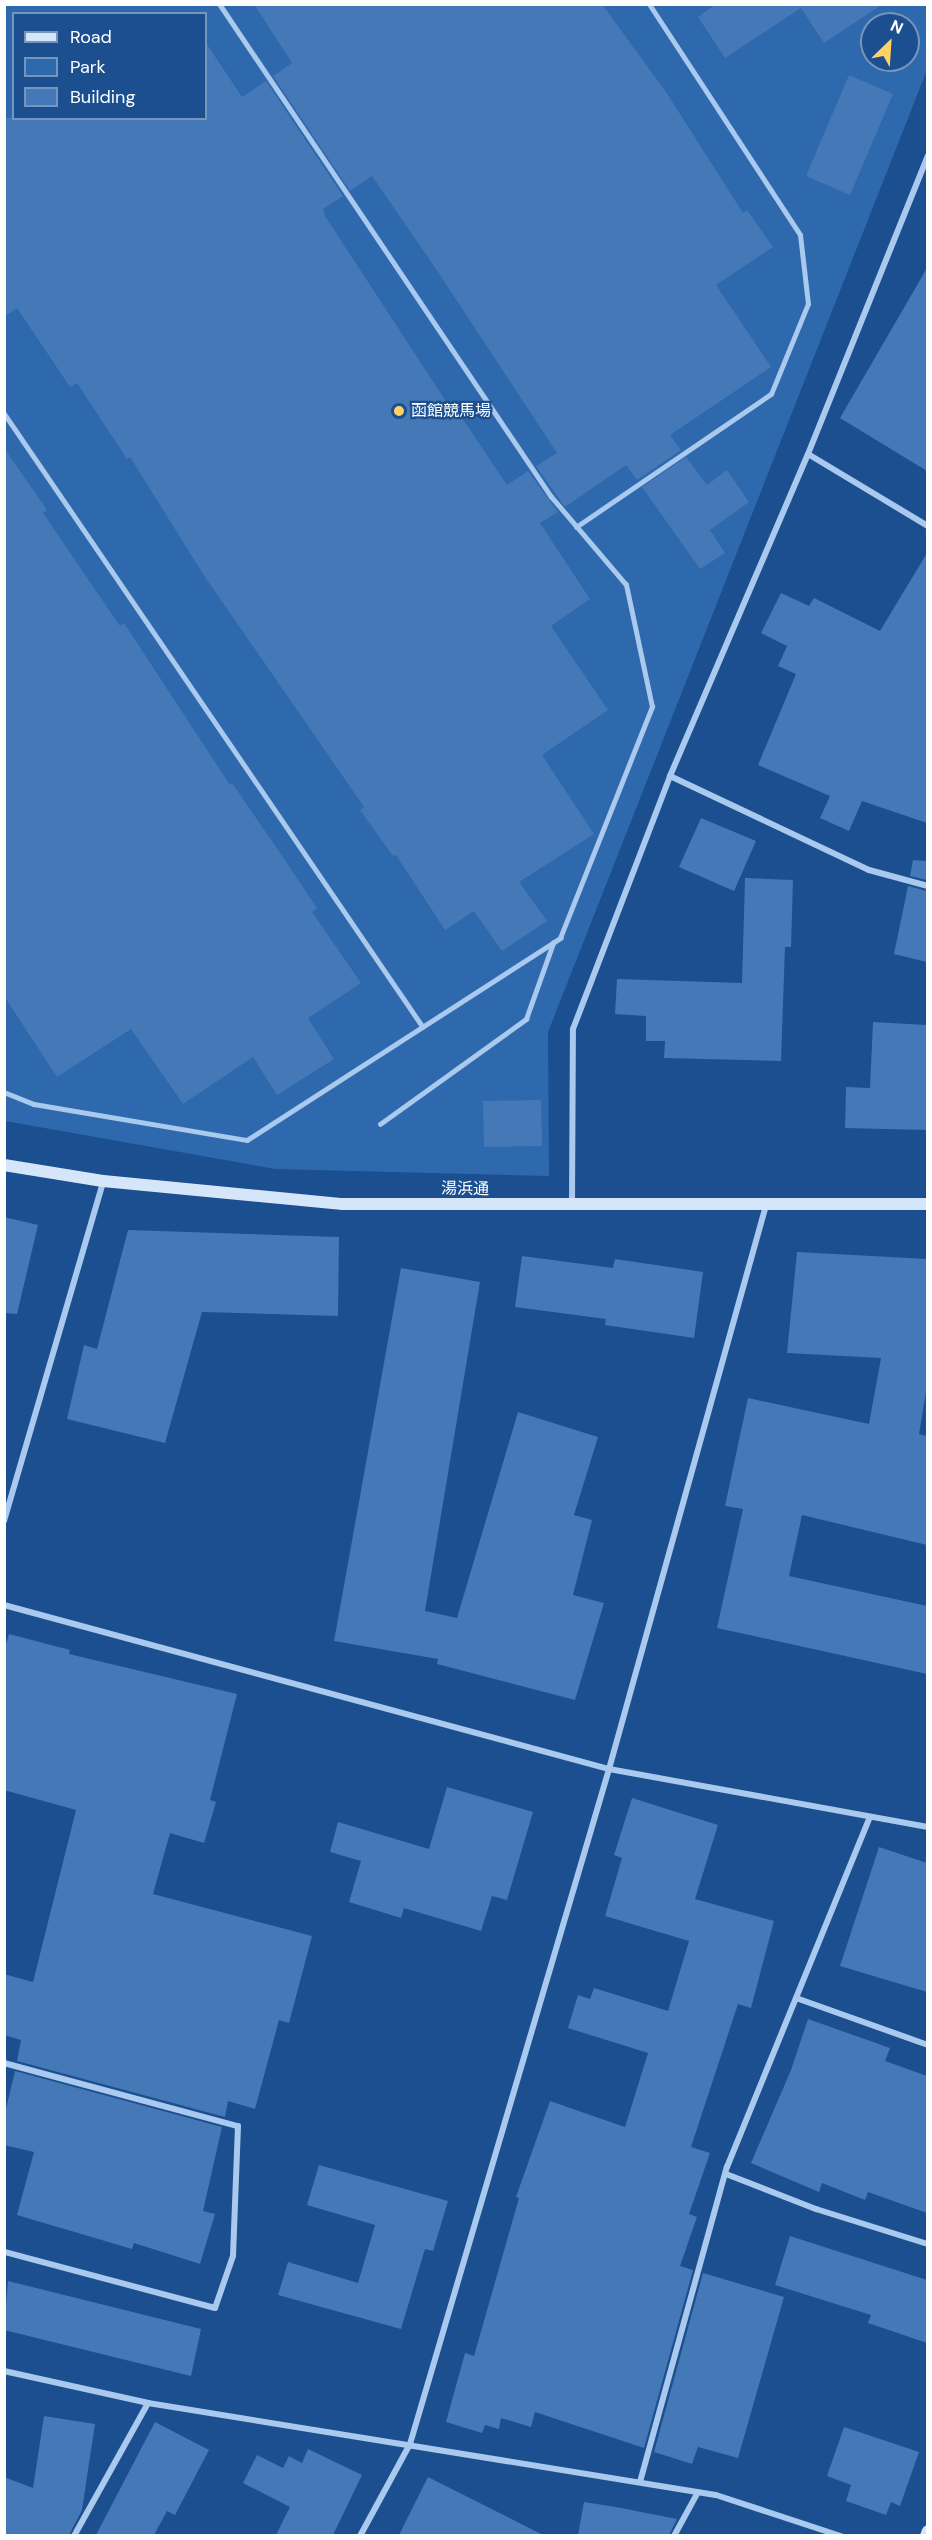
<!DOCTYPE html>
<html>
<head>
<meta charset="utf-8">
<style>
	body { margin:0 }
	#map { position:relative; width:932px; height:2540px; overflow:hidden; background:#1b4f8f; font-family:"DM Sans","Noto Sans JP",sans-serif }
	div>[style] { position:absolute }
	.green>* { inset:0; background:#2e69ad }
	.building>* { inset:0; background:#4478b7 }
	.lane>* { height:4.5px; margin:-2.25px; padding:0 2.25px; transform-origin:2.25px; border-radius:2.25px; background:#a9c9ee }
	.street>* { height:6px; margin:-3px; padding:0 3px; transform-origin:3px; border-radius:3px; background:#a9c9ee }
	.secondary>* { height:12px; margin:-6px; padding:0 6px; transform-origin:6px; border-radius:6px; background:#d6e6fa }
	.dots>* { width:16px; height:16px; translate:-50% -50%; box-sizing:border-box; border:3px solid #1b4f8f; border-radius:50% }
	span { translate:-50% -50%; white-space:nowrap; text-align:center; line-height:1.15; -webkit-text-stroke:4.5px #1b4f8f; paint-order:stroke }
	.poi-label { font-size:16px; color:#fff }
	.left { translate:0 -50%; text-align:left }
	.street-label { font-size:16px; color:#fff }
	.frame { position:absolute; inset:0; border:6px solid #fff; pointer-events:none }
	.legend { position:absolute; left:12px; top:12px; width:195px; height:108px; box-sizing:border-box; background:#1b4f8f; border:2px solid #7695bc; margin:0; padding:8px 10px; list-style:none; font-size:18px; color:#fff }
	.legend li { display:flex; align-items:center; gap:12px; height:30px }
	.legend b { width:30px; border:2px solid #7695bc }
	.north { position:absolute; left:860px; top:12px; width:60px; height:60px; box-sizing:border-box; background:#1b4f8f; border:2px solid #7695bc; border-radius:50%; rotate:25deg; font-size:16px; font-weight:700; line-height:24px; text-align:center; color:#fff }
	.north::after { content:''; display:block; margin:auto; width:21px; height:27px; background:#ffd166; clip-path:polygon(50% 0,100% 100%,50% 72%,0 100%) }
</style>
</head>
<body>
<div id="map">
	<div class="green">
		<div style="clip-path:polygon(evenodd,4px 5px,927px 5px,927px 70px,548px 1032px,549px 1176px,275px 1169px,5px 1121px,4px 5px,14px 14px,206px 14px,206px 118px,14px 118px,14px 14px,4px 5px,872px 24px,908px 24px,908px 60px,872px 60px,872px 24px)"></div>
	</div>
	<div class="building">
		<div style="clip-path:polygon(254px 4px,602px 4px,668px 95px,743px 213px,747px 210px,773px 247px,716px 285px,771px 367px,670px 435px,681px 450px,637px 480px,626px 465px,565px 507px,536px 466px,557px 453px,436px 269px,372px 176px,350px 191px,273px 76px,292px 63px)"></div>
		<div style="clip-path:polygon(716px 4px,883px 4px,824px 43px,801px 8px,725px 58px,698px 17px)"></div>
		<div style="clip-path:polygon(206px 43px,242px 97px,266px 81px,343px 196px,323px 209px,325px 216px,451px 409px,454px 406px,507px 485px,528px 471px,558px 512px,540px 523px,590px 599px,551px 626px,608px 710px,542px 755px,594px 834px,519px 882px,547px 921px,502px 951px,474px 911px,445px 930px,396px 855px,393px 856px,360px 810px,364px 807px,203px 574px,130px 457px,127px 459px,77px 383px,70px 387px,17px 308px,4px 317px,4px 118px,206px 118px)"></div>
		<div style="clip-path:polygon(849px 75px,893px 94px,850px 195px,806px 176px)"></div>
		<div style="clip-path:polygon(927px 268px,927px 471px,840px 418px)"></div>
		<div style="clip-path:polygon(4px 448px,47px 510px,43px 513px,120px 626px,124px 623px,230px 785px,232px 783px,287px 863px,317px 908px,312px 912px,361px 983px,308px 1018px,334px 1059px,277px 1095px,253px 1057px,183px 1104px,131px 1029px,57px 1077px,4px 996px)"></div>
		<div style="clip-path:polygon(686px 457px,707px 485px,727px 470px,749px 502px,710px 530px,725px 553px,700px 569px,642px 487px)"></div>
		<div style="clip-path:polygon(927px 553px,927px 823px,862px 801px,849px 831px,820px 818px,830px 796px,758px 765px,796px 674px,778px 666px,787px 646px,761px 633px,781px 593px,809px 606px,814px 598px,880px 631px)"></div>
		<div style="clip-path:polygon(701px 818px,756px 841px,734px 891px,679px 867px)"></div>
		<div style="clip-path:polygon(913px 860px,927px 861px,927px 880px,910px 876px)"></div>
		<div style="clip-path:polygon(745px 878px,793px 880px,791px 947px,785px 947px,781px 1061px,664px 1058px,665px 1041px,646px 1041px,646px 1016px,615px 1014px,617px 979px,742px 983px)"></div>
		<div style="clip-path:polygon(908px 886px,927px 891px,927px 962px,894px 954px)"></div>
		<div style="clip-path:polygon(873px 1022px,927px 1025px,927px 1130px,845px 1128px,846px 1087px,870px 1088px)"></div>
		<div style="clip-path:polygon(541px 1100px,542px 1146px,484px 1147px,483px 1101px)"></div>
		<div style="clip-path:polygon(4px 1217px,38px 1225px,17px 1314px,4px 1313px)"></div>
		<div style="clip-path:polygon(128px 1230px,339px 1237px,338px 1316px,202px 1312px,165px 1443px,67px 1419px,84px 1345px,97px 1349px)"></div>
		<div style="clip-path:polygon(797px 1252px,927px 1259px,927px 1386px,919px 1434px,927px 1436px,927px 1545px,802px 1515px,789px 1576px,927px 1606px,927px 1674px,717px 1628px,743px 1509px,725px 1506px,748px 1398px,869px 1424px,881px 1358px,787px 1353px)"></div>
		<div style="clip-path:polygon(522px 1256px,613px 1268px,615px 1259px,703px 1272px,694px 1338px,605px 1325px,606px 1319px,515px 1307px)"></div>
		<div style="clip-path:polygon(401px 1268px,480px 1282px,425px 1611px,457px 1618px,518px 1412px,598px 1437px,574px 1515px,592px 1520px,573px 1595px,604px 1603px,575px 1700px,437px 1664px,438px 1659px,334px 1641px)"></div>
		<div style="clip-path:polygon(9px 1634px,70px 1650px,69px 1654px,237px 1694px,210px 1800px,216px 1802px,204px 1843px,170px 1833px,153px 1894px,312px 1936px,289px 2023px,279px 2020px,255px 2109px,228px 2101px,225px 2117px,17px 2061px,21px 2040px,4px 2035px,4px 1974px,33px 1982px,76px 1810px,4px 1790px,4px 1651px)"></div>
		<div style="clip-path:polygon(447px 1787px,533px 1812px,507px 1900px,492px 1896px,481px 1931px,404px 1908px,401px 1918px,349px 1902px,361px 1861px,330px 1852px,338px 1822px,429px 1849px)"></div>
		<div style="clip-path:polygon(632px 1798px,718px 1825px,695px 1899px,774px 1921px,751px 2008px,738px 2004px,691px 2147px,710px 2153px,689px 2214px,697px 2217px,680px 2266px,693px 2270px,644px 2448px,535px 2412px,531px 2427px,501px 2418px,499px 2429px,485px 2425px,482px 2433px,446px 2422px,465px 2353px,474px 2356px,519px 2198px,516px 2197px,550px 2101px,625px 2127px,648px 2053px,568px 2028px,578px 1995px,590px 1999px,594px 1988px,668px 2011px,689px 1941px,605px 1916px,622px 1858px,614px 1855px)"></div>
		<div style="clip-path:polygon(879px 1847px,927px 1863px,927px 1992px,840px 1966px)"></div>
		<div style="clip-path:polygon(808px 2019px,890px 2048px,885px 2061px,927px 2076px,927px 2213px,868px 2192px,865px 2200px,822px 2183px,819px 2192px,751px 2163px,791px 2070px)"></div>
		<div style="clip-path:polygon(15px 2071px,222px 2127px,203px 2211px,215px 2214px,200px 2264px,134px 2243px,132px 2249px,17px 2215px,34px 2152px,4px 2145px,4px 2117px)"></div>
		<div style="clip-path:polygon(319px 2165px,448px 2201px,433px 2251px,425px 2249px,401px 2329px,278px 2295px,288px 2262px,358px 2283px,375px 2225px,307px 2205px)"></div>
		<div style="clip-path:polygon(790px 2236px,927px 2280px,927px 2343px,868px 2323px,871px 2315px,775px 2285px)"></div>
		<div style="clip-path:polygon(703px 2273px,784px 2297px,738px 2458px,698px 2447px,692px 2464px,654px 2452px)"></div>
		<div style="clip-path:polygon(8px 2281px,201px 2329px,191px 2376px,4px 2330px)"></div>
		<div style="clip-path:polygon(44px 2416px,95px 2424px,82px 2510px,69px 2535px,4px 2535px,4px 2477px,33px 2488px)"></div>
		<div style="clip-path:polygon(155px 2422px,209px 2450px,175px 2515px,167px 2511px,154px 2535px,96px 2535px)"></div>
		<div style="clip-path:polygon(844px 2427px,919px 2452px,900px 2506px,891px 2502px,886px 2515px,846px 2501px,851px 2485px,827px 2476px)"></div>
		<div style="clip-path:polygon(308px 2449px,362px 2475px,333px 2535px,276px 2535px,290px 2507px,243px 2483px,257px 2455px,283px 2468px,289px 2456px,302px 2463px)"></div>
		<div style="clip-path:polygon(428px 2477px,543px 2535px,399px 2535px)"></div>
		<div style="clip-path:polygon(584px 2502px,616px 2507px,677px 2519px,669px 2535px,578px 2535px)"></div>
	</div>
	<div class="lane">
		<div style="left:4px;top:413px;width:743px;rotate:55.69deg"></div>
		<div style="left:576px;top:527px;width:236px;rotate:-34.3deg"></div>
		<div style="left:771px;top:394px;width:97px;rotate:-67.7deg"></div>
		<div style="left:808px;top:304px;width:69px;rotate:-96.6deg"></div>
		<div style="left:800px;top:235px;width:276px;rotate:-123.2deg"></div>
		<div style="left:4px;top:1092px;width:32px;rotate:22deg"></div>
		<div style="left:34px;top:1104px;width:216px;rotate:9.6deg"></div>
		<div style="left:247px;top:1140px;width:373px;rotate:-32.8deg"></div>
		<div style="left:560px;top:938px;width:249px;rotate:-68.3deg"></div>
		<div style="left:652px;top:707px;width:125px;rotate:-102deg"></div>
		<div style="left:626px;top:585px;width:116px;rotate:-130.4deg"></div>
		<div style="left:551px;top:497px;width:594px;rotate:-123.96deg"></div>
		<div style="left:380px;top:1124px;width:180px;rotate:-35.7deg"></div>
		<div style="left:526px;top:1019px;width:81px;rotate:-70.4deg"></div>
	</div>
	<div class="street">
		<div style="left:808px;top:454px;width:140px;rotate:31deg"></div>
		<div style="left:670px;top:776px;width:220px;rotate:25.3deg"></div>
		<div style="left:869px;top:870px;width:61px;rotate:15.2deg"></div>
		<div style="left:572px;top:1206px;width:177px;rotate:-89.7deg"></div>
		<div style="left:573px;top:1029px;width:271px;rotate:-69deg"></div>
		<div style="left:670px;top:776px;width:350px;rotate:-66.8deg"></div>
		<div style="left:808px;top:454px;width:321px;rotate:-68.1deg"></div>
		<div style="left:4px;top:1521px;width:353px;rotate:-73.7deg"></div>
		<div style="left:4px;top:1605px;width:627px;rotate:15.17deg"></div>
		<div style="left:609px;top:1769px;width:324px;rotate:10.3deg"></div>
		<div style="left:796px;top:1998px;width:140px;rotate:19.6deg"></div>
		<div style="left:4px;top:2063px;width:242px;rotate:15.1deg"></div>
		<div style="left:238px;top:2126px;width:130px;rotate:92.2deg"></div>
		<div style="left:233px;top:2256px;width:55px;rotate:109.1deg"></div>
		<div style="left:215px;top:2308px;width:218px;rotate:-165.1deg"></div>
		<div style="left:726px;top:2174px;width:97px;rotate:21.3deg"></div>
		<div style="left:816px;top:2209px;width:117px;rotate:17.4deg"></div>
		<div style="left:4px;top:2371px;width:148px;rotate:12.5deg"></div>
		<div style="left:148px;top:2403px;width:575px;rotate:9.2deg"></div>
		<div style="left:716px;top:2495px;width:132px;rotate:18.2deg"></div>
		<div style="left:640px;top:2482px;width:327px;rotate:-74.6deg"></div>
		<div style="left:727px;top:2167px;width:378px;rotate:-67.8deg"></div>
		<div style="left:74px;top:2536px;width:152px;rotate:-60.9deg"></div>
		<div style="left:360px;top:2536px;width:105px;rotate:-61.5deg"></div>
		<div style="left:410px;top:2444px;width:704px;rotate:-73.57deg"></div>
		<div style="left:609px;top:1769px;width:585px;rotate:-74.44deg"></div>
		<div style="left:674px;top:2536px;width:50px;rotate:-61.4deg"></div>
	</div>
	<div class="secondary">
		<div style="left:4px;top:1165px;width:100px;rotate:9.2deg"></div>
		<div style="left:103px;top:1181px;width:241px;rotate:5.5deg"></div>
		<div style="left:343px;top:1204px;width:585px"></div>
		<div style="left:926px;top:2536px;width:5px;rotate:-68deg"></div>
	</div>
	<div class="dots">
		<div style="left:399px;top:411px;background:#ffd166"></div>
	</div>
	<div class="poi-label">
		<span class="left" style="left:411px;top:411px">函館競馬場</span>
	</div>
	<div class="street-label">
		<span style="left:465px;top:1189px;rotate:1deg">湯浜通</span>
	</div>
	<div class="frame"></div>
	<ul class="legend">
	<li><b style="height:8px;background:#d6e6fa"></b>Road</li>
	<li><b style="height:16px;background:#2e69ad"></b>Park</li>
	<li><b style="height:16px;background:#4478b7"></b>Building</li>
	</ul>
	<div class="north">N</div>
</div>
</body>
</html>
